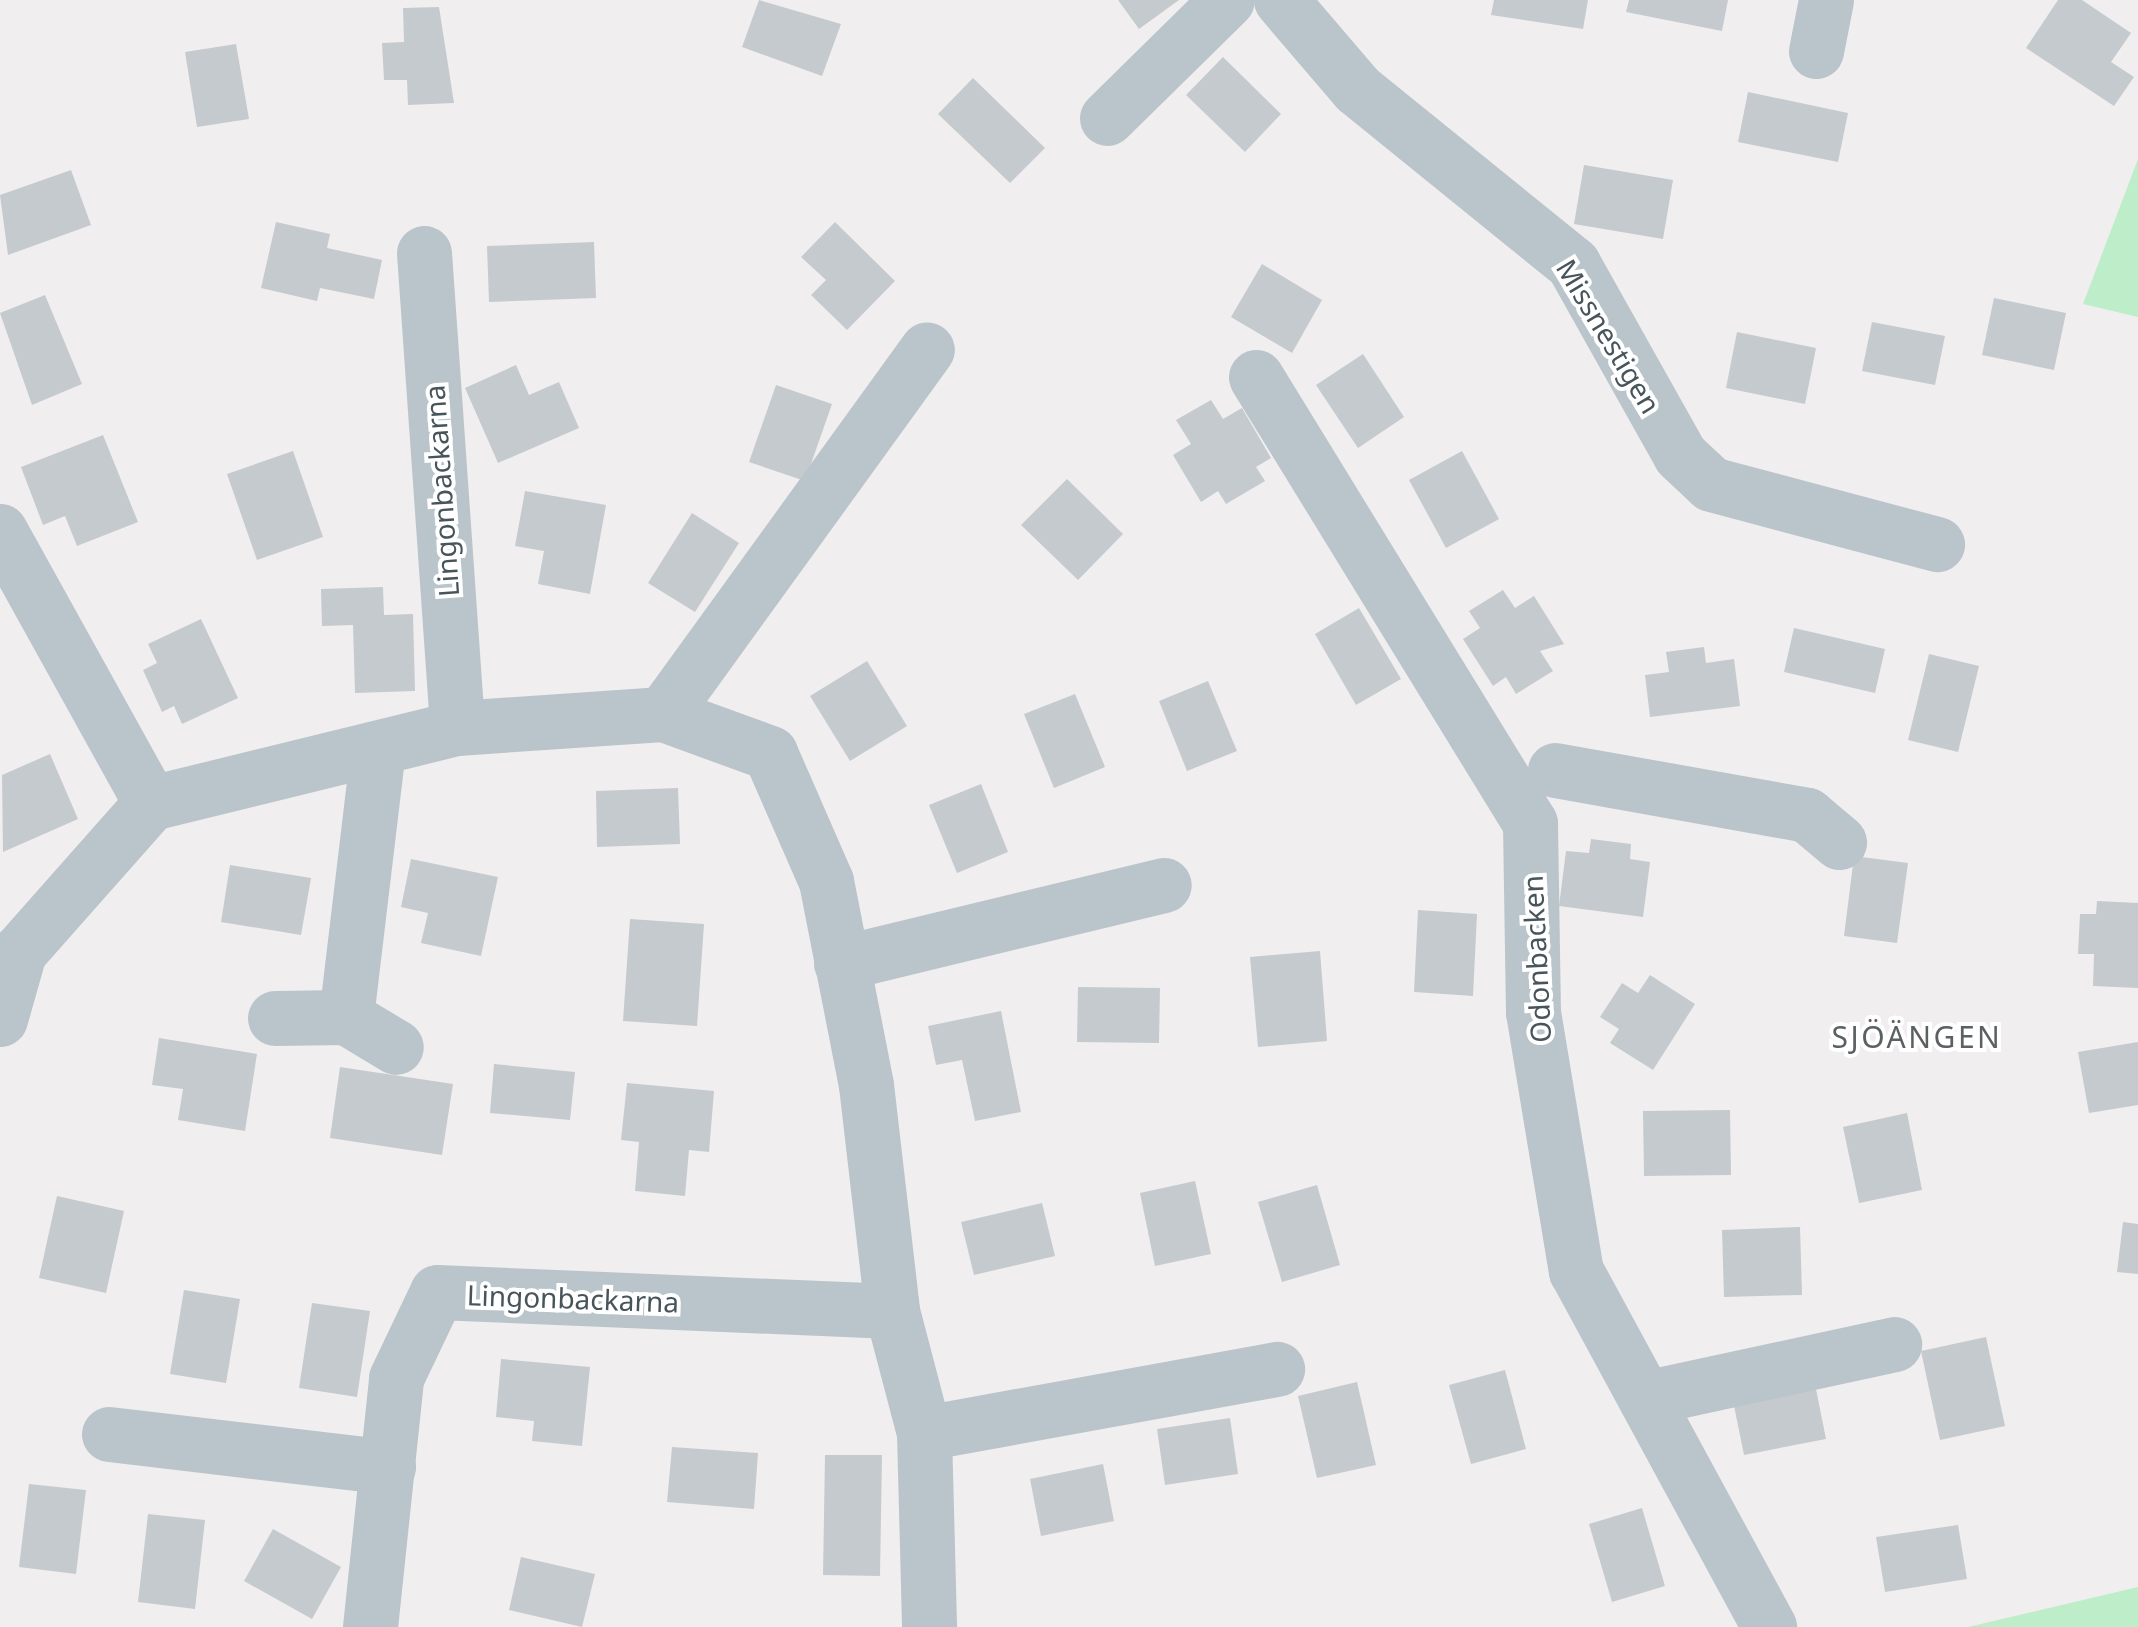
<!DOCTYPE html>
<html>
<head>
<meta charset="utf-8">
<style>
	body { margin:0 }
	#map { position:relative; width:2138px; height:1627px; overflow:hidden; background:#f1eeef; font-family:"Noto Sans",sans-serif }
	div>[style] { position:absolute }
	.green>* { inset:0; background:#beedc9 }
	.building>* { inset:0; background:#c5cace }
	.minor>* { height:55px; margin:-27.5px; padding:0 27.5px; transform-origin:27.5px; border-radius:27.5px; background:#bac5cb }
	span { translate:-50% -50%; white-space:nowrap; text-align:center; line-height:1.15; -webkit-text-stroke:8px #fff; paint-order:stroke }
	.street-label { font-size:28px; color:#47555b }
	.neighbourhood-label { font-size:30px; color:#5b6063; letter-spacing:2.5px }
</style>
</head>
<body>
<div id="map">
	<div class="green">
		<div style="clip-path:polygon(2138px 159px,2138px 317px,2083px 304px)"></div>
		<div style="clip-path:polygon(2138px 1587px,2138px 1627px,1968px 1627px)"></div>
	</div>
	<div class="building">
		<div style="clip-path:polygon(759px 0,841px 24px,822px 76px,742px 47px)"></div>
		<div style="clip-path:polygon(1118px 0,1179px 0,1139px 29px)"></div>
		<div style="clip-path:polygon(1494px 0,1588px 0,1583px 29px,1491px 15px)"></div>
		<div style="clip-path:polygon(1629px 0,1728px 0,1722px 31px,1626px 12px)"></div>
		<div style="clip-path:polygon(2058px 0,2082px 0,2131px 33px,2111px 62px,2134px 77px,2114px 106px,2026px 48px)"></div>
		<div style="clip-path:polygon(439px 7px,454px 103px,408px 105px,407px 80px,384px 80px,382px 43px,404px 42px,403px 8px)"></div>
		<div style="clip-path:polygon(236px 44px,249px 119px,197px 127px,185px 52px)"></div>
		<div style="clip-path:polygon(1223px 57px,1281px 114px,1245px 152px,1186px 95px)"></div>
		<div style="clip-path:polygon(973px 78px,1045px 148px,1010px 183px,938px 114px)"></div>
		<div style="clip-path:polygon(1748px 92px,1848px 113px,1838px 162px,1738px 142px)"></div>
		<div style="clip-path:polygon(1584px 165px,1673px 180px,1663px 239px,1574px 224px)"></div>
		<div style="clip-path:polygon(71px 170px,91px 225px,8px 255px,0 195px)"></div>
		<div style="clip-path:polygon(276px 222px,330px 234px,327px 248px,382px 260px,374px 299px,320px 288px,317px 301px,261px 288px)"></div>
		<div style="clip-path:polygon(835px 222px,895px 281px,847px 330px,811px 295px,826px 280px,801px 257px)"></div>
		<div style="clip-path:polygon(594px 242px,596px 298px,489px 302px,487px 246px)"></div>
		<div style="clip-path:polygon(1262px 264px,1322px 300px,1292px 353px,1231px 317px)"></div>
		<div style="clip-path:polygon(45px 295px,82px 384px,32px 405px,0 313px)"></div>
		<div style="clip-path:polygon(1994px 298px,2066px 313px,2054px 370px,1982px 355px)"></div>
		<div style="clip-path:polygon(1872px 322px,1945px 336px,1935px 385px,1862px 371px)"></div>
		<div style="clip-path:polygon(1737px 332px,1816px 348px,1805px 404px,1726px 388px)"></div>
		<div style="clip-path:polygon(1363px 354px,1404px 417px,1358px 448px,1316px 385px)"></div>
		<div style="clip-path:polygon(516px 365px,529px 395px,559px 382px,579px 428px,498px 463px,465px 388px)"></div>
		<div style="clip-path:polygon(776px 385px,832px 404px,805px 481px,749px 462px)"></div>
		<div style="clip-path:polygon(1211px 400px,1223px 419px,1242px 408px,1271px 458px,1256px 467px,1265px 481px,1226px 504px,1218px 491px,1201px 502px,1173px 455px,1191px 444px,1176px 420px)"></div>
		<div style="clip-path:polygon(103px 435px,138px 522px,77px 546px,65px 516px,43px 525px,21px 467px)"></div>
		<div style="clip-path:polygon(293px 451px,323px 537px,257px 560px,227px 474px)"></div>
		<div style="clip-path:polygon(1462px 451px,1499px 519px,1446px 548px,1409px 480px)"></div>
		<div style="clip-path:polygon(1067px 479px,1123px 534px,1078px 580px,1021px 525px)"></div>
		<div style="clip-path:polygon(525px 491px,606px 505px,590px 594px,538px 584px,544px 551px,515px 546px)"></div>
		<div style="clip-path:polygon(692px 513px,739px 543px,695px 612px,648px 583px)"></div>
		<div style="clip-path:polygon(383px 587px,384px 615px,413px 614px,415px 691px,355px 693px,353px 625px,322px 626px,321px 589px)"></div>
		<div style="clip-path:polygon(1503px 590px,1515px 608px,1534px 596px,1564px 644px,1540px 651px,1553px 671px,1516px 694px,1506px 677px,1493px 686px,1463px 639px,1480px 628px,1469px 611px)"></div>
		<div style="clip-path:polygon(1359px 608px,1401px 679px,1356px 705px,1315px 634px)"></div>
		<div style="clip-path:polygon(201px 619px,238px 698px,182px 724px,174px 706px,162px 712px,143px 670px,157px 663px,148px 644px)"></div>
		<div style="clip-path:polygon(1794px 628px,1885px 649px,1875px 693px,1784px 672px)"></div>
		<div style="clip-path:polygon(1704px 647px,1706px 663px,1734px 659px,1740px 706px,1650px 717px,1645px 675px,1669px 672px,1666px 652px)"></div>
		<div style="clip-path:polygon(1929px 654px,1979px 666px,1958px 752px,1908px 740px)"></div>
		<div style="clip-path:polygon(867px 661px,907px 726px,850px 761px,810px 696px)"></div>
		<div style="clip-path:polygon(1208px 681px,1237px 751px,1187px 771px,1159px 701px)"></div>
		<div style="clip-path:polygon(1075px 694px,1105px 767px,1054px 788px,1024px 714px)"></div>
		<div style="clip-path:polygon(50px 754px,78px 819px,3px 852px,2px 775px)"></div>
		<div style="clip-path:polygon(981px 784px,1008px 852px,957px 873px,929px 805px)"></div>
		<div style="clip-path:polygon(678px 788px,680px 844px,597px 847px,596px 791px)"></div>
		<div style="clip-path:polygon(1591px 839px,1631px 844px,1630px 859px,1650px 862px,1643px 917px,1559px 906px,1566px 851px,1589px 853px)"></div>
		<div style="clip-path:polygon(1854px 856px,1908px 863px,1897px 943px,1844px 936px)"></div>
		<div style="clip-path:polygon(411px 859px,498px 877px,481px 956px,421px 943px,428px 913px,401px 907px)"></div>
		<div style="clip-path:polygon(230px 865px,311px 878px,301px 935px,221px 922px)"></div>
		<div style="clip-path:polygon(2097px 901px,2138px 903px,2138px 988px,2093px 986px,2094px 954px,2078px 954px,2080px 914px,2096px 914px)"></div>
		<div style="clip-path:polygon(1418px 910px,1477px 914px,1473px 996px,1414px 992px)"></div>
		<div style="clip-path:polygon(630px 919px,704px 924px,697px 1026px,623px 1021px)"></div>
		<div style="clip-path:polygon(1320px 951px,1327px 1041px,1258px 1047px,1250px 957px)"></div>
		<div style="clip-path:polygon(1650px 975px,1695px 1004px,1653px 1070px,1610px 1043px,1619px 1029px,1600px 1017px,1622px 983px,1638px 993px)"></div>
		<div style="clip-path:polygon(1078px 987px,1160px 988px,1159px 1043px,1077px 1042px)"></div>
		<div style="clip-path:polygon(1001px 1011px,1021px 1112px,975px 1121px,962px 1060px,936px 1065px,928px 1026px)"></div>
		<div style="clip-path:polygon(159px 1038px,257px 1054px,245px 1131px,178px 1120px,183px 1089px,152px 1085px)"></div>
		<div style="clip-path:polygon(2138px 1042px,2138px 1105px,2089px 1113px,2078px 1052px)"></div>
		<div style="clip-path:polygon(494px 1064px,575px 1072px,570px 1120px,490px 1113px)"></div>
		<div style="clip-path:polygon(340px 1067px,453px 1084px,442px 1155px,330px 1138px)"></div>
		<div style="clip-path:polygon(627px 1083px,714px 1091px,709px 1152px,689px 1150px,685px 1196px,635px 1191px,639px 1142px,621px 1140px)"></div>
		<div style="clip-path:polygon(1730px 1110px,1731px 1175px,1644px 1176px,1643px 1111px)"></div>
		<div style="clip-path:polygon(1907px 1113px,1922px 1190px,1859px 1203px,1843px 1127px)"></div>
		<div style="clip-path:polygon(1195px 1181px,1211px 1254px,1155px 1266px,1140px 1193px)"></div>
		<div style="clip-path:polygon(1317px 1185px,1340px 1265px,1282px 1282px,1258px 1202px)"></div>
		<div style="clip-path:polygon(57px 1196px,124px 1211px,106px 1293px,39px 1278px)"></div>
		<div style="clip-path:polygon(1042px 1203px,1055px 1256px,974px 1275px,961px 1222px)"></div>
		<div style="clip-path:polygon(2123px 1222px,2138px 1224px,2138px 1274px,2117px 1272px)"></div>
		<div style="clip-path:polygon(1800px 1227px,1802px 1295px,1724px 1297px,1722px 1230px)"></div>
		<div style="clip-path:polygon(184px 1290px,240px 1299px,226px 1383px,170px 1374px)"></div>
		<div style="clip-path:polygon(312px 1303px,370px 1311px,357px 1397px,299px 1388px)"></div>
		<div style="clip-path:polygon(1986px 1337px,2005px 1426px,1940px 1440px,1921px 1351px)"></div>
		<div style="clip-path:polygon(501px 1359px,590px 1367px,582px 1446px,532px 1441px,534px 1421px,496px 1417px)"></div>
		<div style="clip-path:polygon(1505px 1370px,1526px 1449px,1471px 1464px,1449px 1385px)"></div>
		<div style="clip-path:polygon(1357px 1382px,1376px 1465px,1317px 1478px,1298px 1396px)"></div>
		<div style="clip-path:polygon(1815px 1384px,1826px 1439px,1744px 1455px,1733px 1401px)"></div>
		<div style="clip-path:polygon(1230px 1418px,1238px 1474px,1165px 1485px,1157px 1429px)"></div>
		<div style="clip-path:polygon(672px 1447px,758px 1453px,754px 1509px,667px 1502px)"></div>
		<div style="clip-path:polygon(825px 1455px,882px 1455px,880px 1576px,823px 1575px)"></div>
		<div style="clip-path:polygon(1103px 1464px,1114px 1521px,1041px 1536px,1030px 1479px)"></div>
		<div style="clip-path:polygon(29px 1484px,86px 1490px,76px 1574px,19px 1567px)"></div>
		<div style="clip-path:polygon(1642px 1508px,1665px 1586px,1612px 1602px,1589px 1524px)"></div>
		<div style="clip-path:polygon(148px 1514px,205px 1520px,195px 1609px,138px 1602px)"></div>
		<div style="clip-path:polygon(1958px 1525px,1967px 1579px,1885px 1592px,1876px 1537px)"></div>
		<div style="clip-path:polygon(273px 1529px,341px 1567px,312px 1619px,244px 1581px)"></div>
		<div style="clip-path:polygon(521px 1557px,595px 1574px,582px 1627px,509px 1610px)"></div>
	</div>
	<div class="minor">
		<div style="left:1281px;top:0;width:117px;rotate:49.5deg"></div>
		<div style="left:1357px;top:89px;width:278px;rotate:39deg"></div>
		<div style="left:1573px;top:264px;width:219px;rotate:60.7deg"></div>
		<div style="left:1680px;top:455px;width:42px;rotate:43.1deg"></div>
		<div style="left:1711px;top:484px;width:234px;rotate:14.9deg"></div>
		<div style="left:1816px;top:51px;width:52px;rotate:-78.9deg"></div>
		<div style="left:1107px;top:118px;width:168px;rotate:-44.5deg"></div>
		<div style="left:424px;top:253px;width:476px;rotate:86deg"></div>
		<div style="left:1256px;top:377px;width:523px;rotate:58.44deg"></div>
		<div style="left:1530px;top:823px;width:189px;rotate:89.1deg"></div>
		<div style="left:1533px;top:1012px;width:263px;rotate:80.6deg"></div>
		<div style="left:1576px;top:1271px;width:405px;rotate:61.5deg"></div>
		<div style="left:0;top:531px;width:311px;rotate:61deg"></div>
		<div style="left:663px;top:714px;width:450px;rotate:-54.1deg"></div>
		<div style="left:1555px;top:770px;width:256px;rotate:10.1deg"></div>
		<div style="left:1807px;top:815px;width:42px;rotate:40.2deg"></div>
		<div style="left:841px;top:963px;width:332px;rotate:-13.6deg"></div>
		<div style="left:346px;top:1017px;width:270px;rotate:-83.2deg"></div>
		<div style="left:275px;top:1018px;width:71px;rotate:-0.8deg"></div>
		<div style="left:346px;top:1017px;width:58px;rotate:31deg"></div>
		<div style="left:0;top:1019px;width:70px;rotate:-74.2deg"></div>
		<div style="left:19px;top:952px;width:199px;rotate:-48.5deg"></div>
		<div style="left:151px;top:803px;width:315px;rotate:-13.8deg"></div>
		<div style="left:457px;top:728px;width:206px;rotate:-3.9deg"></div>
		<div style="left:663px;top:714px;width:114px;rotate:20deg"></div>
		<div style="left:770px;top:753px;width:140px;rotate:66.4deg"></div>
		<div style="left:826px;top:881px;width:208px;rotate:78.9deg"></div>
		<div style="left:866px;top:1085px;width:227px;rotate:83.4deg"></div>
		<div style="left:892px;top:1311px;width:126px;rotate:75.3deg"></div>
		<div style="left:924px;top:1433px;width:194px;rotate:88.5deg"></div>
		<div style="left:1645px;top:1398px;width:255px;rotate:-12.2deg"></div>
		<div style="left:924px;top:1433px;width:359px;rotate:-10.3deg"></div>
		<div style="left:109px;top:1434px;width:281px;rotate:6.7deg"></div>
		<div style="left:370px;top:1627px;width:250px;rotate:-84deg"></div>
		<div style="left:396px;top:1378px;width:95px;rotate:-64.5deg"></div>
		<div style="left:437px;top:1292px;width:455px;rotate:2.4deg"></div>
	</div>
	<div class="street-label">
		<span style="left:1609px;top:336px;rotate:59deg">Missnestigen</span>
		<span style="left:441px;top:491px;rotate:-94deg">Lingonbackarna</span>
		<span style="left:1536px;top:959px;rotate:-93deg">Odonbacken</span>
		<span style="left:573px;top:1298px;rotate:2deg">Lingonbackarna</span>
	</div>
	<div class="neighbourhood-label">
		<span style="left:1917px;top:1037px">SJÖÄNGEN</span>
	</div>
</div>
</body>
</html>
